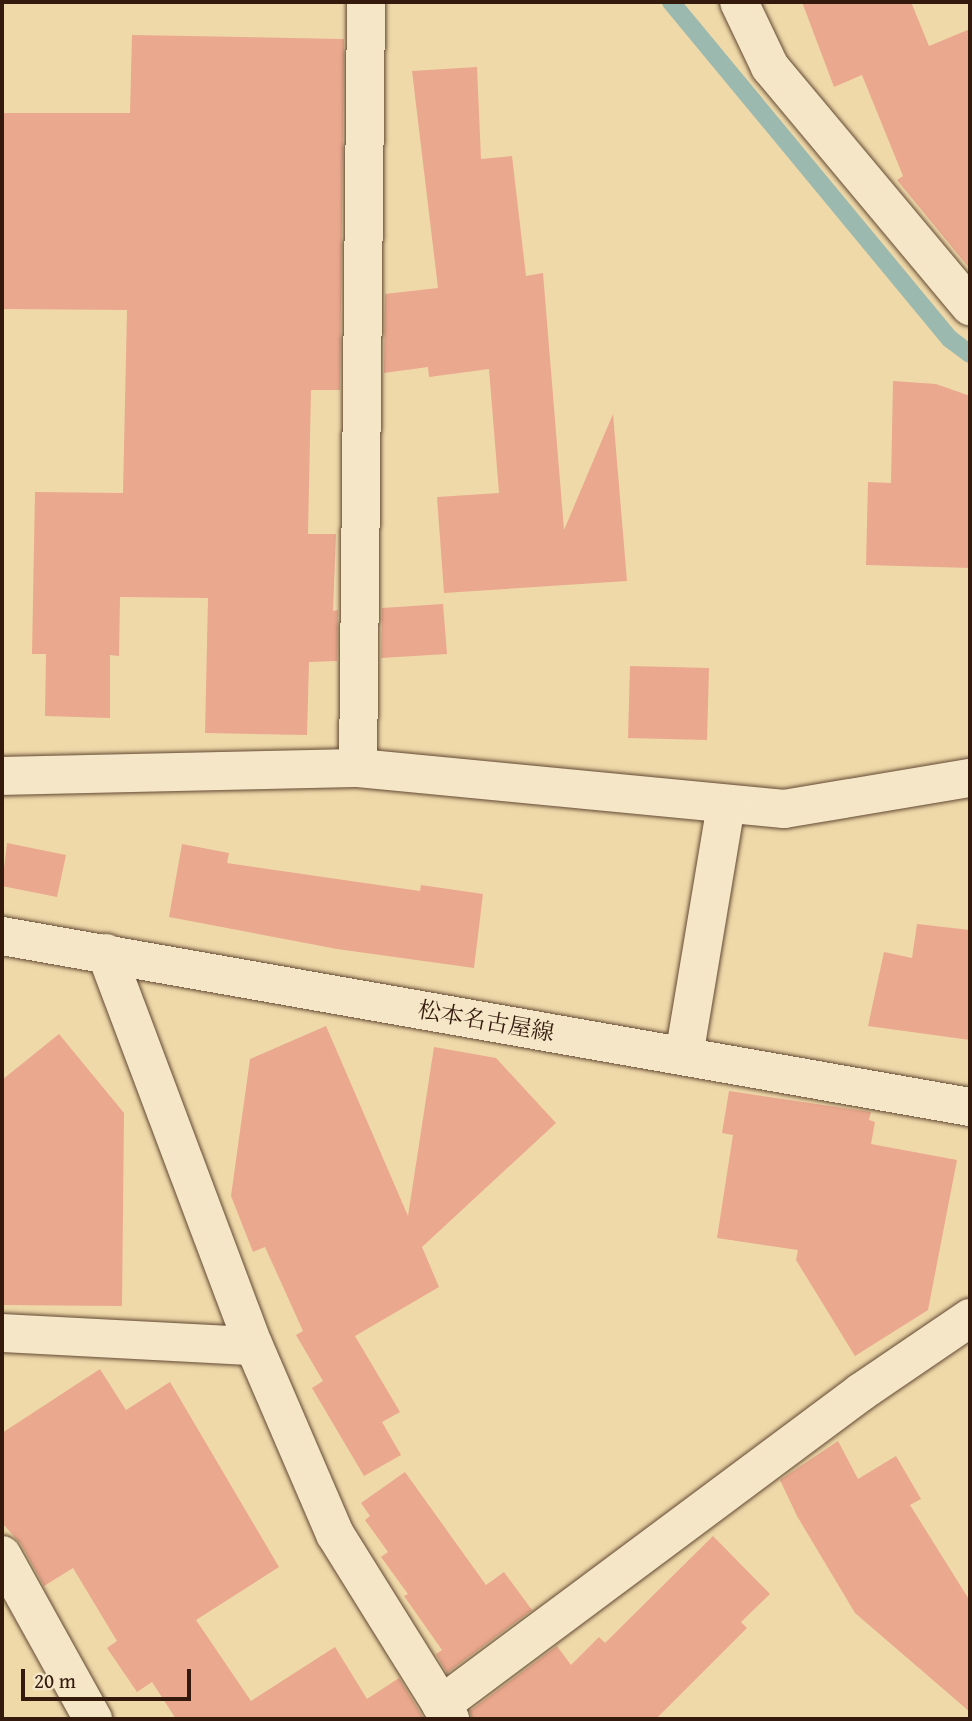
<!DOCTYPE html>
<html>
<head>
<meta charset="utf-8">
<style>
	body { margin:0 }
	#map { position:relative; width:972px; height:1721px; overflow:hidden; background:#efd9a9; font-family:"Gentium Book Plus","Noto Serif JP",serif }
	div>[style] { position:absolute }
	.stream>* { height:18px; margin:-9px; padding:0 9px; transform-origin:9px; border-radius:9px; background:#9bb9af }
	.building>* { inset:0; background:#eaa88e }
	.roads { filter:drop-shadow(0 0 2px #634934) drop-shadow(0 0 2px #634934) }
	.minor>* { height:38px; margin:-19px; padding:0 19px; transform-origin:19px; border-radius:19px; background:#f5e6c7 }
	.secondary>* { height:38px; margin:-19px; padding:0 19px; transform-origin:19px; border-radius:19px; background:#f5e6c7 }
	span { translate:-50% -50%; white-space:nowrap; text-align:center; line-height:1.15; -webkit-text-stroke:5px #f5e6c7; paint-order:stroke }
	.street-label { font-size:23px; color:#34190d }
	.frame { position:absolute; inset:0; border:4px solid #34190d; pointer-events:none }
	.scale { position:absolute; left:21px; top:1669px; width:170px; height:32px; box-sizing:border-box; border:4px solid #34190d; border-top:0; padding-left:9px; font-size:21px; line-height:24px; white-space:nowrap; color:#34190d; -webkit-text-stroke:5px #f5e6c7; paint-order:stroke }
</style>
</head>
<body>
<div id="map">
	<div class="stream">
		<div style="left:671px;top:2px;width:438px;rotate:50.4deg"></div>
		<div style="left:950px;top:339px;width:25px;rotate:37deg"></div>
	</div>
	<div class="building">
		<div style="clip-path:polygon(802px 2px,911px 2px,929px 46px,970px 29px,970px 269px,897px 180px,903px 176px,862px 75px,834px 87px)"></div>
		<div style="clip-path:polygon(132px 35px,344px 39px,340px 390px,311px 390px,308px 534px,336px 534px,333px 611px,338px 610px,337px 661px,309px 662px,307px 735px,205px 733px,208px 598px,120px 597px,119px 656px,110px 655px,110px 718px,45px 716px,46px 654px,32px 654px,35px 492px,123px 493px,127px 310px,2px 309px,2px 113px,130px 113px)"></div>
		<div style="clip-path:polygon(477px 67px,481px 159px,512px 156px,526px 276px,543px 273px,564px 530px,613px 414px,627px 581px,444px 593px,437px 497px,499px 493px,489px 369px,429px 377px,428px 367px,384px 373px,385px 294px,438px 288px,412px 71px)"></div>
		<div style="clip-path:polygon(893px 381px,936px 384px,970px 396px,970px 568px,866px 565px,868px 482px,891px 483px)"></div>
		<div style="clip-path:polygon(443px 604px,447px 654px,381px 658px,382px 608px)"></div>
		<div style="clip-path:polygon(630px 666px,709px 668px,707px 740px,628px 738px)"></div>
		<div style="clip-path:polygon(7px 843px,66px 855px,57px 897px,2px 886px)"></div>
		<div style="clip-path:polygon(182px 844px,229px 853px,227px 863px,420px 891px,421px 885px,483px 894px,474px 968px,337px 949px,169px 917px)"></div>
		<div style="clip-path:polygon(917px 924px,970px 930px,970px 1040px,868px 1026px,884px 952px,912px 958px)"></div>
		<div style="clip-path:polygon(326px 1026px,408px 1216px,434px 1047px,496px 1058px,556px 1123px,422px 1247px,439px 1287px,355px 1336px,400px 1412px,382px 1422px,401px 1455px,364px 1476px,312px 1388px,323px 1381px,296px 1335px,303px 1331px,265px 1247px,253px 1252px,231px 1196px,250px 1059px)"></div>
		<div style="clip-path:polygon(59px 1034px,124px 1113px,122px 1306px,2px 1305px,2px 1080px)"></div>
		<div style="clip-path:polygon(729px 1091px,871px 1112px,869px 1120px,875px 1122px,871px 1144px,957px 1160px,928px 1310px,855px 1356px,796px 1260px,798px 1250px,717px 1238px,733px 1135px,722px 1133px)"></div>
		<div style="clip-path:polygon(100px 1369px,126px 1410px,170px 1382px,279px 1567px,196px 1620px,251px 1701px,335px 1647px,367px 1699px,399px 1678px,424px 1719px,176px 1719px,152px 1682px,137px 1692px,107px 1648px,117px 1641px,73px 1568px,44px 1586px,21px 1544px,2px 1523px,2px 1433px)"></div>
		<div style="clip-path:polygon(838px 1441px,858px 1479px,896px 1456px,921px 1499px,910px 1505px,970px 1601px,970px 1712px,855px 1613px,797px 1516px,780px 1480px)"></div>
		<div style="clip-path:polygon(405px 1472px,486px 1585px,504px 1572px,532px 1610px,447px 1673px,436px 1654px,442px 1650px,404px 1596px,408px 1594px,381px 1557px,388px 1552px,365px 1520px,370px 1516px,361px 1503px)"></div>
		<div style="clip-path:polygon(713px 1536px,770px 1594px,741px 1622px,747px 1628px,656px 1719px,472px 1719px,470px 1711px,557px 1646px,571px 1665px,599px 1637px,605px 1643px)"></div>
	</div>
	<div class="roads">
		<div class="minor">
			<div style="left:739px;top:2px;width:72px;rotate:64.5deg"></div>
			<div style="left:770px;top:67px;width:312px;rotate:50.1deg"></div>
			<div style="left:358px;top:768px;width:766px;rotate:-89.4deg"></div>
			<div style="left:2px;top:776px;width:356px;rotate:-1.3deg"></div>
			<div style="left:358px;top:768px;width:428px;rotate:5.5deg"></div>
			<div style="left:784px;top:809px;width:189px;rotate:-9.5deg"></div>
			<div style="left:106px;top:953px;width:420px;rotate:69.4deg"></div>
			<div style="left:254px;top:1346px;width:205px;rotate:66.7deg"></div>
			<div style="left:335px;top:1534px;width:218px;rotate:58.1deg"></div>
			<div style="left:684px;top:1056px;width:254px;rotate:-80.5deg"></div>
			<div style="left:2px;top:1333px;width:252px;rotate:3deg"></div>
			<div style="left:2px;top:1555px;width:188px;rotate:61deg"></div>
			<div style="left:441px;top:1705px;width:524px;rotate:-36.69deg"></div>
			<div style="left:861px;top:1392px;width:132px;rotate:-34.2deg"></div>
		</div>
		<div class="secondary">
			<div style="left:2px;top:936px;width:983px;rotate:10.02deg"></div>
		</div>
	</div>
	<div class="street-label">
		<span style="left:486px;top:1021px;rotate:10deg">松本名古屋線</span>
	</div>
	<div class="frame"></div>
	<div class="scale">20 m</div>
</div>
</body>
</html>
